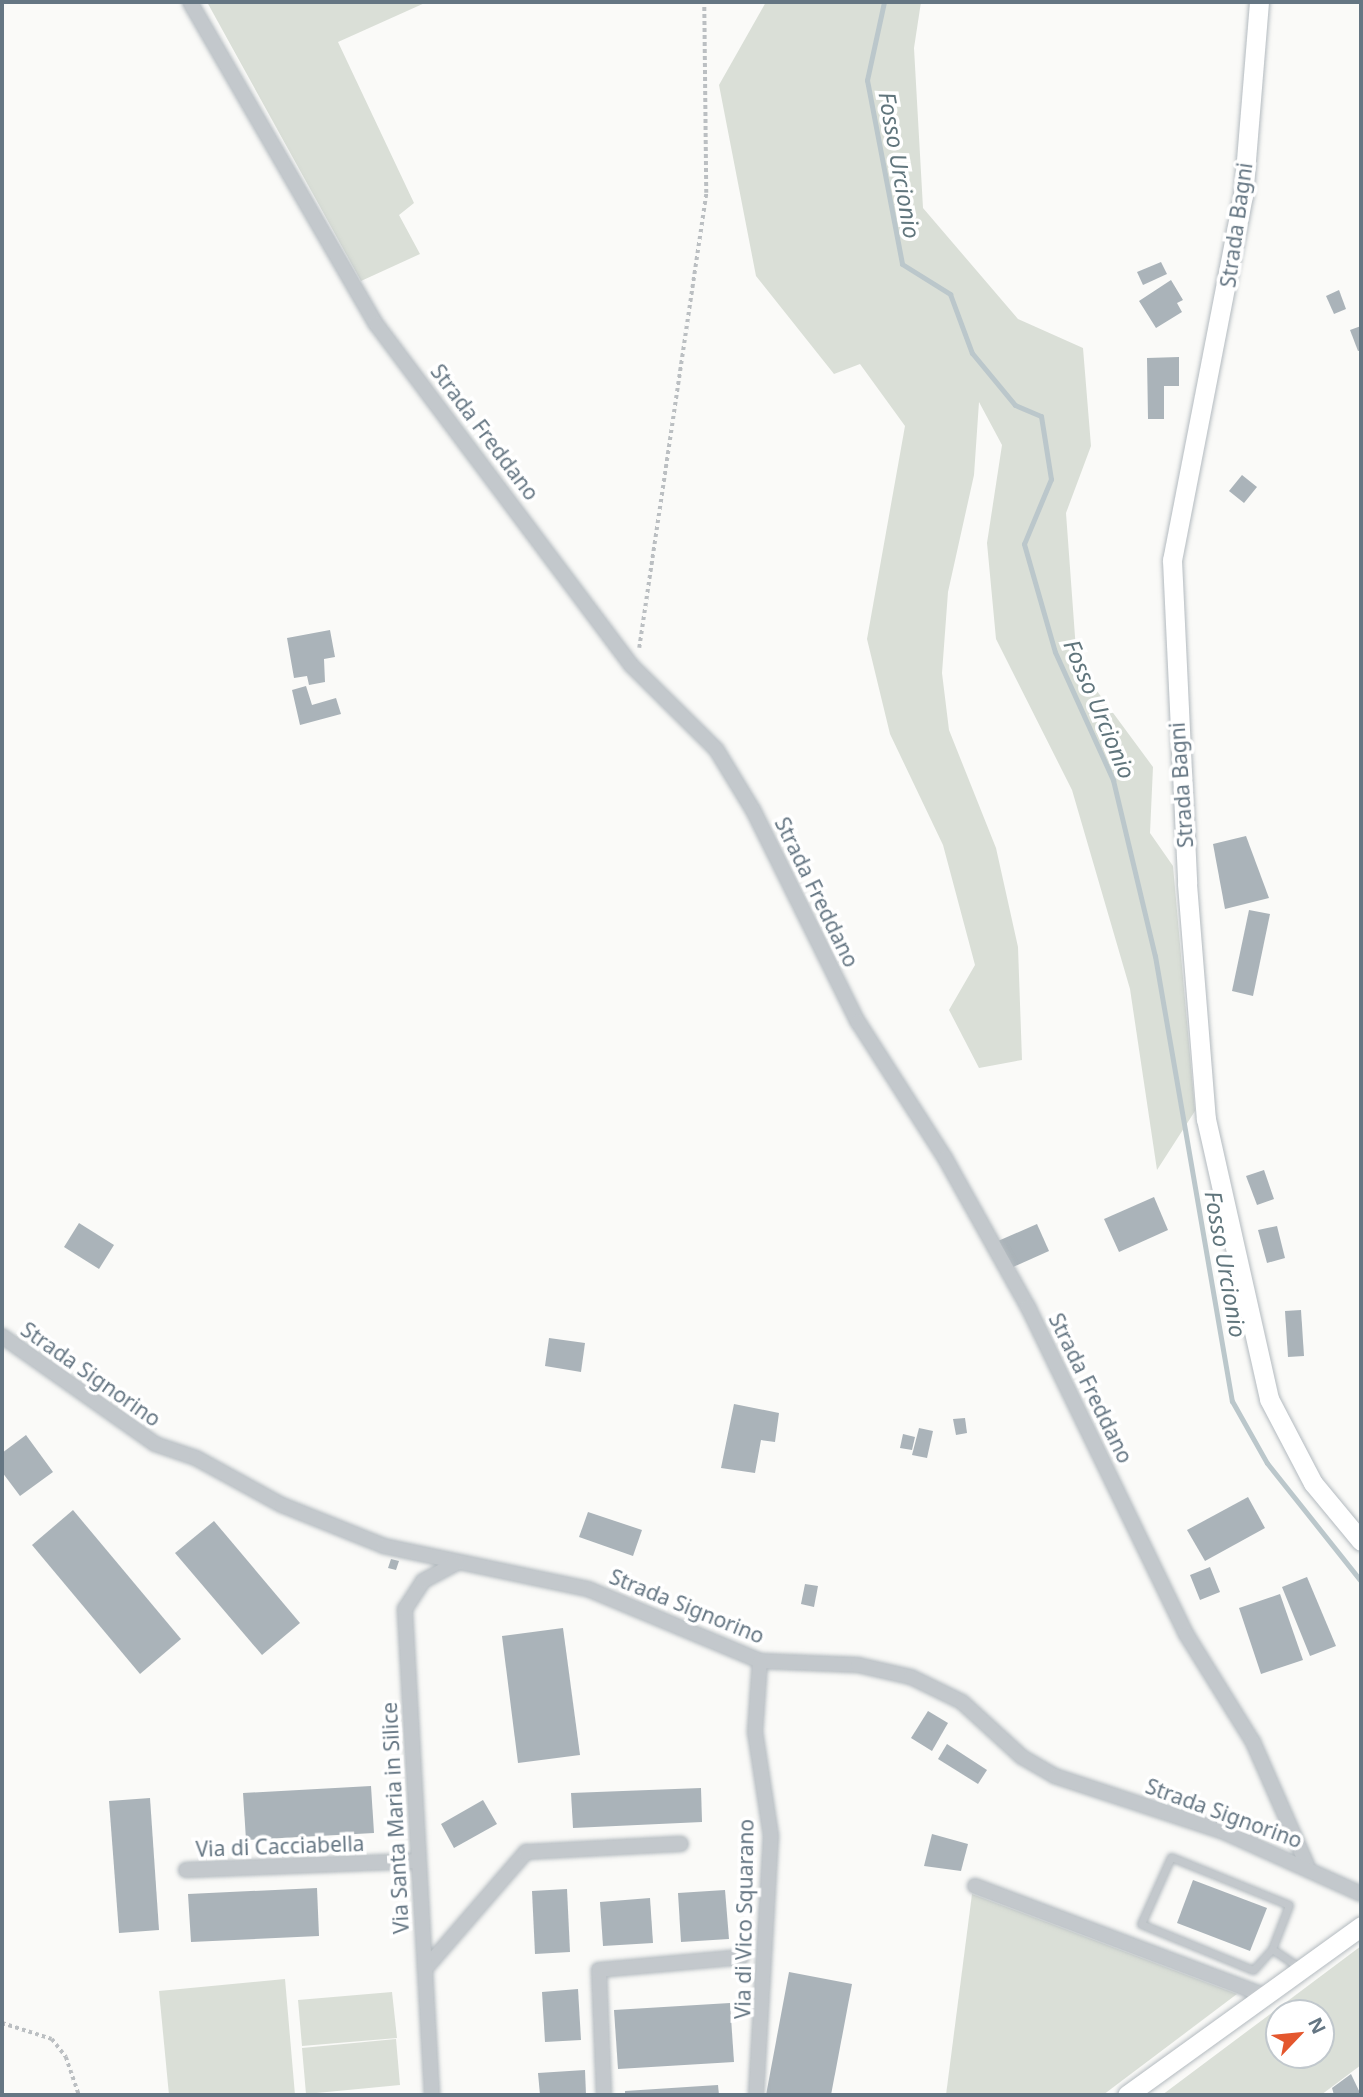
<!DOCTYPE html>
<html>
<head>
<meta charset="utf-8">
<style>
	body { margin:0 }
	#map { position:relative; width:1363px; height:2097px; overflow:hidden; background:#fafaf8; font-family:"Noto Sans",sans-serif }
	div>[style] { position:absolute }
	.green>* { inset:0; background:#dadfd7 }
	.stream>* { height:5px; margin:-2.5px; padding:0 2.5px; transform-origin:2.5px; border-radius:2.5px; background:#bbc7cb }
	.building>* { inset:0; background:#aab3b9 }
	.path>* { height:3.5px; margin-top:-1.75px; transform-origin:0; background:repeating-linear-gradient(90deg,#bbbfc2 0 3.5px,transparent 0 7px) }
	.roads { filter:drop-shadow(0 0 2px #b3babf) drop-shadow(0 0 2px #b3babf) }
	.lane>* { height:7px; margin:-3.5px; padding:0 3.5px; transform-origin:3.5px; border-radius:3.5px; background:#c3c8cc }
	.street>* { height:14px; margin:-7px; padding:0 7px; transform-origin:7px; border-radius:7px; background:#c3c8cc }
	.secondary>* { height:19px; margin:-9.5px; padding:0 9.5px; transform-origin:9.5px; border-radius:9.5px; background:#fff }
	span { translate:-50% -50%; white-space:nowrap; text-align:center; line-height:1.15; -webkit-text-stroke:7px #fff; paint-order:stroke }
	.street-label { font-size:21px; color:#657683 }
	.water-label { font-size:23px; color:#60757c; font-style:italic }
	.frame { position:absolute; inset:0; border:4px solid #657683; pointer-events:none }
	.north { position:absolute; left:1265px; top:1999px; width:70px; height:70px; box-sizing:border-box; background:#fff; border:2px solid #c1c8cd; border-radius:50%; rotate:64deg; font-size:19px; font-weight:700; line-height:28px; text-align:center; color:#657683 }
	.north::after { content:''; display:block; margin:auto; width:24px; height:32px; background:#e4572e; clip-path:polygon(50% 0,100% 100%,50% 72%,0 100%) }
</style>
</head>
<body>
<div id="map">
	<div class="green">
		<div style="clip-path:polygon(207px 2px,427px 2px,338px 42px,414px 203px,399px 215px,420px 254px,361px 281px)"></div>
		<div style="clip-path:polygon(766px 2px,921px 2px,914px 48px,923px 208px,1018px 319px,1083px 348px,1091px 446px,1066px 513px,1077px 664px,1153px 767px,1150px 833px,1173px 866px,1195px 1111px,1157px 1170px,1130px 989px,1072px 790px,996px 639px,987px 543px,1002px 445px,979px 402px,974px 475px,948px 592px,942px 673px,949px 730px,996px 848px,1018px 947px,1022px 1060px,979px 1068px,949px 1010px,975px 965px,943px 845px,890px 734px,867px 639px,905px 426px,860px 364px,834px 374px,756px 276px,719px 85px)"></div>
		<div style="clip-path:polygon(972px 1894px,1237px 1994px,1103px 2095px,946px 2095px)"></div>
		<div style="clip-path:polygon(evenodd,1361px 1946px,1361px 2065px,1321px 2095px,1162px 2095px,1361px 1946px,1321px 2013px,1321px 2055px,1279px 2055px,1279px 2013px,1321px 2013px)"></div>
		<div style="clip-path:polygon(285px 1979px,295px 2095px,169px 2095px,159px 1991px)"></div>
		<div style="clip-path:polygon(392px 1992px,397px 2038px,302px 2046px,298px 2000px)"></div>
		<div style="clip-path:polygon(396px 2039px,400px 2085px,306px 2094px,302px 2048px)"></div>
	</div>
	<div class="stream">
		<div style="left:884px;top:2px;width:80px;rotate:102.3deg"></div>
		<div style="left:867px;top:80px;width:187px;rotate:79.2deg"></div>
		<div style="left:902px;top:264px;width:57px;rotate:32deg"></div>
		<div style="left:950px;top:294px;width:63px;rotate:69.6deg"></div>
		<div style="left:972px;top:353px;width:67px;rotate:50.4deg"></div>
		<div style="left:1015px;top:405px;width:28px;rotate:23deg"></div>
		<div style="left:1041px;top:416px;width:64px;rotate:81deg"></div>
		<div style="left:1051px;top:479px;width:70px;rotate:112.6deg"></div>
		<div style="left:1024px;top:544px;width:112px;rotate:74deg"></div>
		<div style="left:1055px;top:652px;width:141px;rotate:65.6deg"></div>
		<div style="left:1113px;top:780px;width:181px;rotate:76.6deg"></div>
		<div style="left:1155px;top:956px;width:452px;rotate:80.2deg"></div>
		<div style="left:1232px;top:1401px;width:71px;rotate:60.6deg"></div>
		<div style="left:1267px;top:1463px;width:151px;rotate:51.5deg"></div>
	</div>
	<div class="building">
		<div style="clip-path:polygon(1161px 262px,1167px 274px,1143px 285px,1137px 272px)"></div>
		<div style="clip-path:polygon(1171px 280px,1183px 300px,1177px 303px,1182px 312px,1156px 328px,1139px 301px)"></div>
		<div style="clip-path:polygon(1339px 290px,1346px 309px,1334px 314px,1326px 296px)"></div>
		<div style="clip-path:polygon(1361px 326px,1361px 350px,1358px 351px,1350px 330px)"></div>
		<div style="clip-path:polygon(1179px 357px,1179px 386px,1164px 386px,1164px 419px,1148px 419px,1147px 358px)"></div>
		<div style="clip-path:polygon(1242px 475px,1257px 487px,1244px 503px,1229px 491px)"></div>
		<div style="clip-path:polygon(330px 630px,335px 657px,324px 659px,325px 682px,309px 685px,307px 676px,294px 678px,287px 638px)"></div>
		<div style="clip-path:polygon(306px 686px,312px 705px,336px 698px,341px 714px,300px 725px,292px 690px)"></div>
		<div style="clip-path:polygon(1246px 836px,1269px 898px,1225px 909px,1213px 844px)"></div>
		<div style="clip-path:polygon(1249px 910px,1270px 914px,1253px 996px,1232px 991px)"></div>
		<div style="clip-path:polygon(1264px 1170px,1274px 1199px,1257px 1205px,1246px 1176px)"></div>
		<div style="clip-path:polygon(1154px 1197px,1168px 1230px,1119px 1252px,1104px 1219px)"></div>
		<div style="clip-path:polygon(79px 1223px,114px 1245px,99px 1269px,64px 1247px)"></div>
		<div style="clip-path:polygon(1037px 1224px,1049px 1251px,1011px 1268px,998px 1241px)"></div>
		<div style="clip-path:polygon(1277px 1226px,1285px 1258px,1267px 1263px,1258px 1230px)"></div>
		<div style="clip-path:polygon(1301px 1310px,1304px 1356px,1288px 1357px,1285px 1311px)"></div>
		<div style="clip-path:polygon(549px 1338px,585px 1343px,581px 1372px,545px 1366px)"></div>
		<div style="clip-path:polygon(734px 1404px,779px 1413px,775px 1442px,761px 1440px,755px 1473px,721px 1468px)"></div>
		<div style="clip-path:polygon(965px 1418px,967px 1433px,956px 1435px,953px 1419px)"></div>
		<div style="clip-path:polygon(919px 1428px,933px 1431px,927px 1458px,912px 1455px)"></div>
		<div style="clip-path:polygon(903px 1434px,915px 1437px,912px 1450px,900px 1448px)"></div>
		<div style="clip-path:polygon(26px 1435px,53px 1472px,20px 1496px,2px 1472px,2px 1453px)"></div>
		<div style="clip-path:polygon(1248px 1497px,1265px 1528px,1205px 1561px,1187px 1530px)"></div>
		<div style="clip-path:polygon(73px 1510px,181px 1639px,140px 1674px,32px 1545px)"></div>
		<div style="clip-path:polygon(588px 1512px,642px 1530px,633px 1556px,579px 1537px)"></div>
		<div style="clip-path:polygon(214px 1521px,300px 1623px,262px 1655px,175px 1553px)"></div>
		<div style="clip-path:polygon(391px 1559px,399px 1561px,396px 1570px,388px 1568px)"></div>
		<div style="clip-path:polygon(1210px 1567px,1220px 1592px,1200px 1600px,1190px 1575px)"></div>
		<div style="clip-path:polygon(1307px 1577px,1336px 1646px,1310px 1656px,1282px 1587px)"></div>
		<div style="clip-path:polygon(805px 1584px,818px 1586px,814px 1607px,801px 1604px)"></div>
		<div style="clip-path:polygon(1280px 1594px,1303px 1660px,1261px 1674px,1239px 1608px)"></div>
		<div style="clip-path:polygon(563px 1628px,580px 1755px,518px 1763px,502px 1636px)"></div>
		<div style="clip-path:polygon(928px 1711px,948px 1723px,932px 1751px,911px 1738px)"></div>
		<div style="clip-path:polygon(947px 1744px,987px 1770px,978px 1784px,938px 1759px)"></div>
		<div style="clip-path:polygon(371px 1786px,374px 1833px,246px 1840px,243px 1793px)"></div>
		<div style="clip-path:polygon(701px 1788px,702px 1822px,573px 1828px,571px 1793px)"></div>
		<div style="clip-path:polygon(150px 1798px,159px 1930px,119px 1933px,109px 1801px)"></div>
		<div style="clip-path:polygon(483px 1800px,497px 1824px,454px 1848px,441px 1824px)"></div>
		<div style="clip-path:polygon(932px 1834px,968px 1844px,961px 1871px,924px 1866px)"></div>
		<div style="clip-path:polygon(1193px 1880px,1267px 1908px,1250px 1951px,1177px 1923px)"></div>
		<div style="clip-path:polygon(317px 1888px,319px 1936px,191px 1942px,188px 1894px)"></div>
		<div style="clip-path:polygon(567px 1889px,570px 1952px,535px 1954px,532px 1891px)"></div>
		<div style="clip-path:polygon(725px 1890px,729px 1939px,681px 1942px,678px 1893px)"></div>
		<div style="clip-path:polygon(650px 1898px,653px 1943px,603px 1946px,600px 1902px)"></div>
		<div style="clip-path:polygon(789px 1972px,852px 1984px,831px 2095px,766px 2095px)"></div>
		<div style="clip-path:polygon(578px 1989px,581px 2040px,545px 2042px,542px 1992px)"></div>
		<div style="clip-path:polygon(730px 2003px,734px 2062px,618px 2069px,614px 2010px)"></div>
		<div style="clip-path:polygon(585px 2070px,586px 2095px,540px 2095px,538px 2073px)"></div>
		<div style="clip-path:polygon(1351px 2074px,1361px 2095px,1334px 2095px,1332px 2088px)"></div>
		<div style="clip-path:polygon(718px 2085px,719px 2095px,625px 2095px,625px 2091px)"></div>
	</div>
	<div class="path">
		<div style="left:639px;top:648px;width:460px;rotate:-81.6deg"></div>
		<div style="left:706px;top:193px;width:191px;rotate:-90.6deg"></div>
		<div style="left:2px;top:2023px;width:52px;rotate:17.7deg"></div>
		<div style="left:52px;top:2039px;width:23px;rotate:52deg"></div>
		<div style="left:66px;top:2057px;width:40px;rotate:71.1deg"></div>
	</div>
	<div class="roads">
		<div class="lane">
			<div style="left:1171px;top:1857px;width:127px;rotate:22.1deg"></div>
			<div style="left:1289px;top:1905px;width:47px;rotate:111.1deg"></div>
			<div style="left:1272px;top:1949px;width:28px;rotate:132deg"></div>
			<div style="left:1253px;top:1970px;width:121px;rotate:-157.7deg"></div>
			<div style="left:1141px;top:1924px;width:73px;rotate:-65.9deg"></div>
			<div style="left:1272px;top:1949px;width:34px;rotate:34deg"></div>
		</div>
		<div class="street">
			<div style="left:190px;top:2px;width:372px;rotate:60deg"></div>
			<div style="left:376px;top:324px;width:426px;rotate:53.2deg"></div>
			<div style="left:631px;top:665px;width:120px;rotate:44.7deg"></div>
			<div style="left:716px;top:749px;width:71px;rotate:58.8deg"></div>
			<div style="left:753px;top:810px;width:237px;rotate:63.7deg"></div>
			<div style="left:858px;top:1022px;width:161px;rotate:57.4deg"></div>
			<div style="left:945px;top:1158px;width:171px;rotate:60.9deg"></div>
			<div style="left:1028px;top:1307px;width:363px;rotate:64.2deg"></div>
			<div style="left:1186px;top:1634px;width:127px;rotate:58.2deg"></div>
			<div style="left:1253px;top:1742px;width:134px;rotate:66.3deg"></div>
			<div style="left:2px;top:1336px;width:187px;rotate:35.2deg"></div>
			<div style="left:155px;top:1444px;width:43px;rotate:18.9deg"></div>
			<div style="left:196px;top:1458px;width:98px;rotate:28.7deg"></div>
			<div style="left:282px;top:1505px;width:110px;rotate:21.9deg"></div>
			<div style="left:384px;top:1546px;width:208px;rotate:11.9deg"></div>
			<div style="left:588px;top:1589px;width:186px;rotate:22.7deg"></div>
			<div style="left:760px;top:1661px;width:98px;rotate:2.3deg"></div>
			<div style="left:858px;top:1665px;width:54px;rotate:12.8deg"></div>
			<div style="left:911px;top:1677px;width:57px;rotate:26.1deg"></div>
			<div style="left:962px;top:1702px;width:81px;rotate:42.5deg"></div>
			<div style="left:1022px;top:1757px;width:38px;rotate:30deg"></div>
			<div style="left:1055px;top:1776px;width:178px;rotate:18.3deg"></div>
			<div style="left:1224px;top:1832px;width:150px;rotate:24.3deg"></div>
			<div style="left:186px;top:1870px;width:232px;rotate:-2.2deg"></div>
			<div style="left:975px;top:1886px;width:309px;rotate:20.7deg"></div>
			<div style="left:425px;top:1969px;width:155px;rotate:-49.2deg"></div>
			<div style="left:526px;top:1852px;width:155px;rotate:-3deg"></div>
			<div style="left:432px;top:2095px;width:487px;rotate:-93.2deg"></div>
			<div style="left:405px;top:1609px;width:33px;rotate:-57deg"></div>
			<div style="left:423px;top:1581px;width:38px;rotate:-28deg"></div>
			<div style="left:604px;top:2095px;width:125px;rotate:-92.3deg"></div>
			<div style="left:599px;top:1970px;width:143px;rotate:-5.2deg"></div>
			<div style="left:756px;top:2095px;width:259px;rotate:-86.7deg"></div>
			<div style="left:771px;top:1836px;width:105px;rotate:-98.7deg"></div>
			<div style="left:755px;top:1732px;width:71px;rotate:-86deg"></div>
		</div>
		<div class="secondary">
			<div style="left:1259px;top:2px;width:194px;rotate:94.7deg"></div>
			<div style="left:1243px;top:195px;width:372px;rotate:101deg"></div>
			<div style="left:1172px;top:560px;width:324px;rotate:87.3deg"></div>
			<div style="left:1187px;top:884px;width:236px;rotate:85.4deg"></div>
			<div style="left:1206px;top:1119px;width:287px;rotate:77.3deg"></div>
			<div style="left:1269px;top:1399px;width:95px;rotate:62.4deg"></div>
			<div style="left:1313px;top:1483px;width:75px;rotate:50.4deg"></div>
			<div style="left:1127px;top:2095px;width:289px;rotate:-35.8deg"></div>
		</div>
	</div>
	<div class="street-label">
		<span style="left:1236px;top:225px;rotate:-82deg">Strada Bagni</span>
		<span style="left:485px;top:432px;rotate:53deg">Strada Freddano</span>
		<span style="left:1181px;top:785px;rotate:-94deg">Strada Bagni</span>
		<span style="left:817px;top:892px;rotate:64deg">Strada Freddano</span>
		<span style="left:91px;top:1374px;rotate:35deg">Strada Signorino</span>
		<span style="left:1091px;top:1388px;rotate:64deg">Strada Freddano</span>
		<span style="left:687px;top:1606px;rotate:22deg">Strada Signorino</span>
		<span style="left:1224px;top:1813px;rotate:20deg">Strada Signorino</span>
		<span style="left:395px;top:1818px;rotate:-93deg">Via Santa Maria in Silice</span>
		<span style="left:280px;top:1846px;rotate:-2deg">Via di Cacciabella</span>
		<span style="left:744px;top:1919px;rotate:-89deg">Via di Vico Squarano</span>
	</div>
	<div class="water-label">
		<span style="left:900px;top:165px;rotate:80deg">Fosso Urcionio</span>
		<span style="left:1100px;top:709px;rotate:67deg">Fosso Urcionio</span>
		<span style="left:1226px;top:1264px;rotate:80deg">Fosso Urcionio</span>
	</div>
	<div class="frame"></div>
	<div class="north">N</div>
</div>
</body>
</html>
